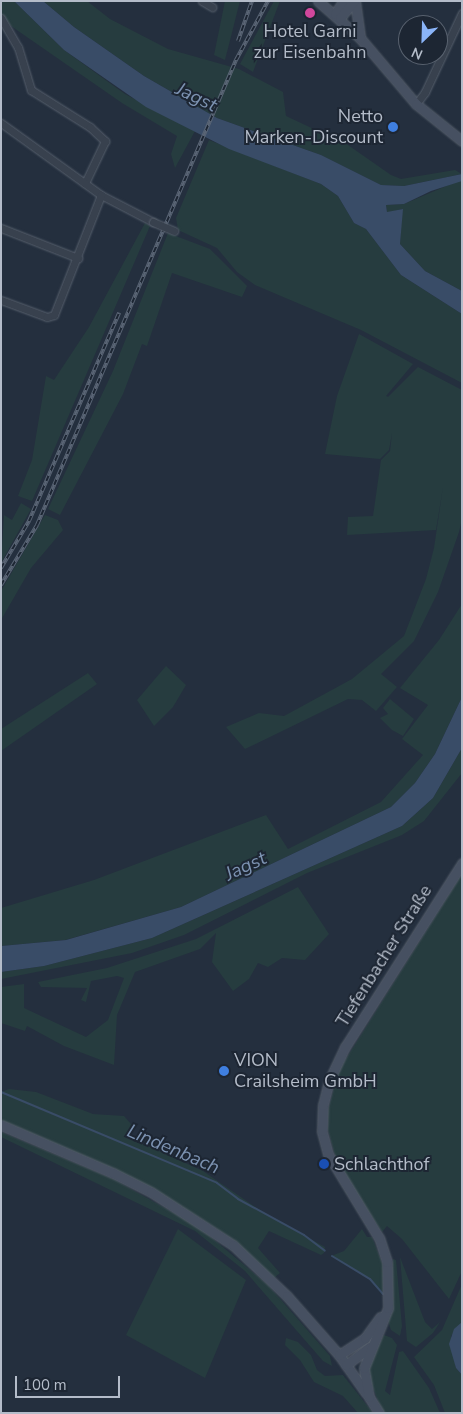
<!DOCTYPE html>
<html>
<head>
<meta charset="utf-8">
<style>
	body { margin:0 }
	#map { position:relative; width:463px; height:1414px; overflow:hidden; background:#242f3e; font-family:"Nunito Sans",sans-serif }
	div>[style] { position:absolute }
	.green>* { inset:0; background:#263c3f }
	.water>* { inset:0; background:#394c67 }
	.stream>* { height:2px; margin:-1px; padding:0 1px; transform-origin:1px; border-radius:1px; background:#394c67 }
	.roads { filter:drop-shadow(0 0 1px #565f6c) drop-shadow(0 0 1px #565f6c) }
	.street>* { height:7px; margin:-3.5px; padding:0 3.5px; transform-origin:3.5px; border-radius:3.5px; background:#38414e }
	.secondary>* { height:9px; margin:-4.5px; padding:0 4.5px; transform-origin:4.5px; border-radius:4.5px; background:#465061 }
	.rail>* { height:4px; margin-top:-2px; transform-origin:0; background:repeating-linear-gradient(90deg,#1d2633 0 5.5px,#5a6575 0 11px); box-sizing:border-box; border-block:1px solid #5a6575 }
	.bridges { filter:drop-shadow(0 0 1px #565f6c) drop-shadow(0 0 1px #565f6c) }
	.street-bridge>* { height:7px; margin:-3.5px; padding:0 3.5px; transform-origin:3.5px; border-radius:3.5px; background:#38414e }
	.dots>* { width:14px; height:14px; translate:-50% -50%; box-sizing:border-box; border:2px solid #1d2633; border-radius:50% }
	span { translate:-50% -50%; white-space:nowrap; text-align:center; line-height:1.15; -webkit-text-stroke:4px #1d2633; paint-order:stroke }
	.poi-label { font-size:18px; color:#b4bcc9 }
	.right { translate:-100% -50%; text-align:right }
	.left { translate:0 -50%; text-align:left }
	.street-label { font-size:18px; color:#b4bcc9 }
	.water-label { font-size:19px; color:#7c92b1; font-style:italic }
	.frame { position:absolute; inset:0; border:2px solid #b4bcc9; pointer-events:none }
	.north { position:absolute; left:398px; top:15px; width:50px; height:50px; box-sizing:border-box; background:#1d2633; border:1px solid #59626f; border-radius:50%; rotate:204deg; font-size:14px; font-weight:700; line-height:20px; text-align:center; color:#b4bcc9 }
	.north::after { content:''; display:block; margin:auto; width:18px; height:22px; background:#8ab4f8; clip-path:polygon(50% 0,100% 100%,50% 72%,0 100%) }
	.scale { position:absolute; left:15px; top:1376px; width:105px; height:22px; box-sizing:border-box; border:2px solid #b4bcc9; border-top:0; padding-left:6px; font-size:15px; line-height:18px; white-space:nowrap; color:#b4bcc9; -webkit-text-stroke:4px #1d2633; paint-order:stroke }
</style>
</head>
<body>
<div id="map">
	<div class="green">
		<div style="clip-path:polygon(1px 1px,14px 1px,64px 50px,125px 94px,195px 131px,175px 168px,171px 154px,177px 136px,122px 103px,11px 26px,1px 13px)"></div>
		<div style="clip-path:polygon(43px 1px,87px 1px,110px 19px,168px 49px,239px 69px,283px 92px,286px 116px,348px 145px,391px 175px,401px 179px,455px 170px,462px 174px,404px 186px,381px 185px,321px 155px,217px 118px,144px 76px,74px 27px)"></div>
		<div style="clip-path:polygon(225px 1px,240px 1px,225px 60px,214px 55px)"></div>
		<div style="clip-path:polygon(274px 1px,280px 1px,253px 72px,240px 64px)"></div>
		<div style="clip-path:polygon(209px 140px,321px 184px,338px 196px,354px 223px,366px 229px,401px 275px,462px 314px,462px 383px,361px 330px,255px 285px,237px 272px,217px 248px,178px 230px,176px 218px)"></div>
		<div style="clip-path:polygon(458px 181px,462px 181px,462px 291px,425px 271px,400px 244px,402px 209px,387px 213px,386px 205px,404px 204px)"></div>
		<div style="clip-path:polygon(145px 223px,150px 226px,32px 501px,18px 496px,32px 460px,46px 376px,54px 380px,89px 327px)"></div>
		<div style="clip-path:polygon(168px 233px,210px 249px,247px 286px,242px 297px,172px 273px,147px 346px,142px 344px,123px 394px,60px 515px,48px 509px,113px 371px)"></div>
		<div style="clip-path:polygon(359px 334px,413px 364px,386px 396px,391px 398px,388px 397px,418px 367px,462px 390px,462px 519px,459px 532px,438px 592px,414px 641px,381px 674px,397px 687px,376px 711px,362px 700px,348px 699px,245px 749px,226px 727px,259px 713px,284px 716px,352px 679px,404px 636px,426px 579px,434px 548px,443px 487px,436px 530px,347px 535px,348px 517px,373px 516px,381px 460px,390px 451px,392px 433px,389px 450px,380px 459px,325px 454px,337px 396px)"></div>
		<div style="clip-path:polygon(21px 503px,31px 509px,1px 563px,4px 515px,12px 520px)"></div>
		<div style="clip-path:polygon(45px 515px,58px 520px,63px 530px,31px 568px,1px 620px,1px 591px)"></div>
		<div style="clip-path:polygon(462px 604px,462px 697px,435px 754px,415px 783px,391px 807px,181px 907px,65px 940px,1px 946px,1px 908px,94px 880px,266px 815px,288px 849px,381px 802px,423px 755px,402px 739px,428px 705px,400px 688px,439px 640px)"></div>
		<div style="clip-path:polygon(166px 666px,186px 685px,173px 707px,154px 726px,137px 700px)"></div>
		<div style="clip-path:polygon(88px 673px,97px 684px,1px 751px,1px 729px)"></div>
		<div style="clip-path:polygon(390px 699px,414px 719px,403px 736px,392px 730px,380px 718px,388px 714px,383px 708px)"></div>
		<div style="clip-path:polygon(462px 748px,462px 773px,424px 821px,402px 835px,307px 873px,184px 935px,132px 953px,1px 979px,1px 972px,44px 966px,152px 938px,402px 826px,433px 798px)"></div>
		<div style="clip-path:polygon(462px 874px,462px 1271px,449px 1299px,402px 1239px,387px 1226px,382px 1232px,366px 1208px,336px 1160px,328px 1130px,328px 1110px,339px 1070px)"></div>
		<div style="clip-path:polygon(298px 887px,329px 934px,305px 960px,282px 958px,268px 967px,258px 963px,249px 979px,233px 991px,212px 962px,216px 933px,200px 949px,135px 972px,117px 1015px,114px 1065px,64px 1046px,27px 1026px,25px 1031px,1px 1023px,1px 987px,24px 984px,24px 1008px,86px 1037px,108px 1020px,124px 978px,117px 976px,91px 981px,86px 1002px,81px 1000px,87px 988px,41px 987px,38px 982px,107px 968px,196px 939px)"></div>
		<div style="clip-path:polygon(9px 1089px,36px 1092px,93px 1114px,124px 1116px,131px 1124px,130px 1138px,203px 1171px,267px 1215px,325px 1247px,324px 1253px,321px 1255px,269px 1231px,258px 1248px,280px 1273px,274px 1278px,225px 1234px,187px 1210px,116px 1171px,1px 1120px,1px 1092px)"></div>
		<div style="clip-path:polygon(1px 1132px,113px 1179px,199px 1227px,268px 1285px,330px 1356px,332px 1366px,323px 1361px,245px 1271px,195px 1231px,1px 1137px)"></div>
		<div style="clip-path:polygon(178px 1229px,246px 1280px,205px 1378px,126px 1335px)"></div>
		<div style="clip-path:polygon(362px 1229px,367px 1237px,372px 1237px,383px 1265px,383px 1295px,369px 1279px,331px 1256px,344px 1251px)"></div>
		<div style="clip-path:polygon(400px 1257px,425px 1322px,432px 1329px,440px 1322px,433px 1333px,416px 1347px,407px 1341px)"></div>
		<div style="clip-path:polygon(393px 1259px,396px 1260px,402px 1326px,400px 1336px,391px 1330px,388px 1321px)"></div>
		<div style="clip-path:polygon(462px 1284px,462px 1322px,451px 1336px,456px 1368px,462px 1375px,462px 1413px,445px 1413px,434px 1385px,414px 1357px,442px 1330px)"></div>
		<div style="clip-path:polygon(384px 1335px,392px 1338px,397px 1345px,385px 1391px,390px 1395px,399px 1352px,403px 1351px,429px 1388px,440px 1413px,383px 1413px,369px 1378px,368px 1364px)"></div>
		<div style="clip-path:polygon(286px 1338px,298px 1342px,311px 1355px,317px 1370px,325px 1376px,343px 1375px,373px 1413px,358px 1413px,343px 1396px,314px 1382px,300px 1360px,285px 1345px)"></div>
	</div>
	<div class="water">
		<div style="clip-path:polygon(14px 1px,43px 1px,74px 27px,144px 76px,217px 118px,321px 155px,381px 185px,404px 186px,462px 174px,462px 181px,431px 191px,404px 204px,386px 205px,387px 212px,403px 209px,400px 244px,425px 271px,462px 291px,462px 314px,401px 275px,366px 229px,354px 223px,338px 196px,321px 184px,229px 149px,146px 107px,64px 50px)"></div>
		<div style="clip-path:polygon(462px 697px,462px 748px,433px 798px,402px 826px,152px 938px,44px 966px,1px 972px,1px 946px,66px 940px,181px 907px,391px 807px,415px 783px,435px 754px)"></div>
		<div style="clip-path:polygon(462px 1322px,462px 1375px,456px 1368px,449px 1344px,454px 1329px)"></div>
	</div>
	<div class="stream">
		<div style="left:1px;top:1092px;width:234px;rotate:22.8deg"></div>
		<div style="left:217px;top:1183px;width:26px;rotate:37deg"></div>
		<div style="left:238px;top:1199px;width:75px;rotate:28.6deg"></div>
		<div style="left:304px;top:1235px;width:26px;rotate:37deg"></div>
		<div style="left:332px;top:1256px;width:44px;rotate:31.2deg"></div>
		<div style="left:370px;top:1279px;width:20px;rotate:49deg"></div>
	</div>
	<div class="roads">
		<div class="street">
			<div style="left:202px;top:1px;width:12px;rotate:31deg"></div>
			<div style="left:1px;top:18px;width:34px;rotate:60deg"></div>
			<div style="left:18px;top:47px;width:45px;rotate:73.2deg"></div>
			<div style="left:31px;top:90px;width:70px;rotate:32.1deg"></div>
			<div style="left:90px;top:127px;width:21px;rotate:43deg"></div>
			<div style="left:105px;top:141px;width:47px;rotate:115.5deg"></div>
			<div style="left:416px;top:104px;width:15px;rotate:-53deg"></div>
			<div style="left:425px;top:92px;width:87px;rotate:-64.9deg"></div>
			<div style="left:1px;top:123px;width:123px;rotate:35.8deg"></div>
			<div style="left:101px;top:195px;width:59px;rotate:27.4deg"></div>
			<div style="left:1px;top:228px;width:83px;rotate:21.3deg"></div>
			<div style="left:1px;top:300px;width:49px;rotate:20.3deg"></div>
			<div style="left:47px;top:317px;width:7px;rotate:-16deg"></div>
			<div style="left:54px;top:315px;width:129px;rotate:-68.6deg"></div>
		</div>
		<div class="secondary">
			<div style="left:318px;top:1px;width:56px;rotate:41.4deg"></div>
			<div style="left:360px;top:38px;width:87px;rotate:49.7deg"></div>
			<div style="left:416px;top:104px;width:59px;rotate:38.8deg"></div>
			<div style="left:355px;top:1px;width:37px;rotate:82deg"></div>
			<div style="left:335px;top:14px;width:15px;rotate:-58deg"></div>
			<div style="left:340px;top:18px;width:22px;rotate:-51deg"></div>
			<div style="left:1px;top:1125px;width:122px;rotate:23.2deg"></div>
			<div style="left:113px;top:1173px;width:42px;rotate:26.6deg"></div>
			<div style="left:151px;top:1192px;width:98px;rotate:32.9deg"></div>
			<div style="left:233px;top:1245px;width:74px;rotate:43.4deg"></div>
			<div style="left:287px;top:1296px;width:79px;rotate:48.6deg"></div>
			<div style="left:339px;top:1355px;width:47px;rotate:54.6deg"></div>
			<div style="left:339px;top:1355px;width:31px;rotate:-33deg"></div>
			<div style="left:365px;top:1338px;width:26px;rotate:-54deg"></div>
			<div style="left:346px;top:1365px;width:30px;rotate:-37deg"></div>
			<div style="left:379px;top:1413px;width:19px;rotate:-122deg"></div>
			<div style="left:369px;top:1397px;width:29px;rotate:-100deg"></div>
			<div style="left:364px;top:1368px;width:65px;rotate:-68.2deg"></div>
			<div style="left:388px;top:1308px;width:46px;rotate:-91.2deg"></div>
			<div style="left:387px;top:1262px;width:25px;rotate:-108deg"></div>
			<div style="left:379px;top:1238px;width:98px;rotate:-121.3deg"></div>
			<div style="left:328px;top:1154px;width:24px;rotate:-105deg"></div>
			<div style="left:322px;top:1131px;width:26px;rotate:-88deg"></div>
			<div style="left:323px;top:1105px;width:25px;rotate:-76deg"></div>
			<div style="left:329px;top:1081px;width:38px;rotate:-65deg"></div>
			<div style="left:345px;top:1047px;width:218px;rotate:-57.5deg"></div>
		</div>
	</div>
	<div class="rail">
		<div style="left:238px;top:41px;width:42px;rotate:-70.7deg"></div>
		<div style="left:1px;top:568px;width:55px;rotate:-59.2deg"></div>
		<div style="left:29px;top:521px;width:227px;rotate:-66.6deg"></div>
		<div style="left:1px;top:585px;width:70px;rotate:-59deg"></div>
		<div style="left:37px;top:525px;width:506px;rotate:-66.83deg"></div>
		<div style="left:236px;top:60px;width:67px;rotate:-61.5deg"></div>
	</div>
	<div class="bridges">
		<div class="street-bridge">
			<div style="left:153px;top:222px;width:23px;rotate:23deg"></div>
		</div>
	</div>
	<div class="dots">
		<div style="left:310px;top:13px;background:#d1479c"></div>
		<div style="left:393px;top:127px;background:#3f7fe0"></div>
		<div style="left:224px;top:1071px;background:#3f7fe0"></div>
		<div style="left:324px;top:1164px;background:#1a4fb4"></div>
	</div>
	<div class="poi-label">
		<span style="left:310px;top:42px">Hotel Garni<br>zur Eisenbahn</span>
		<span class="right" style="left:383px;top:127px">Netto<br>Marken-Discount</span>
		<span class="left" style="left:234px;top:1071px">VION<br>Crailsheim GmbH</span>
		<span class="left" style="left:334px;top:1164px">Schlachthof</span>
	</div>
	<div class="street-label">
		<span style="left:384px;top:956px;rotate:-58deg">Tiefenbacher Straße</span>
	</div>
	<div class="water-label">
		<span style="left:196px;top:98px;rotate:26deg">Jagst</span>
		<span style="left:246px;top:867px;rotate:-25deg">Jagst</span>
		<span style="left:173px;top:1150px;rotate:23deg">Lindenbach</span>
	</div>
	<div class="frame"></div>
	<div class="north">N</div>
	<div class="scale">100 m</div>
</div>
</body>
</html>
